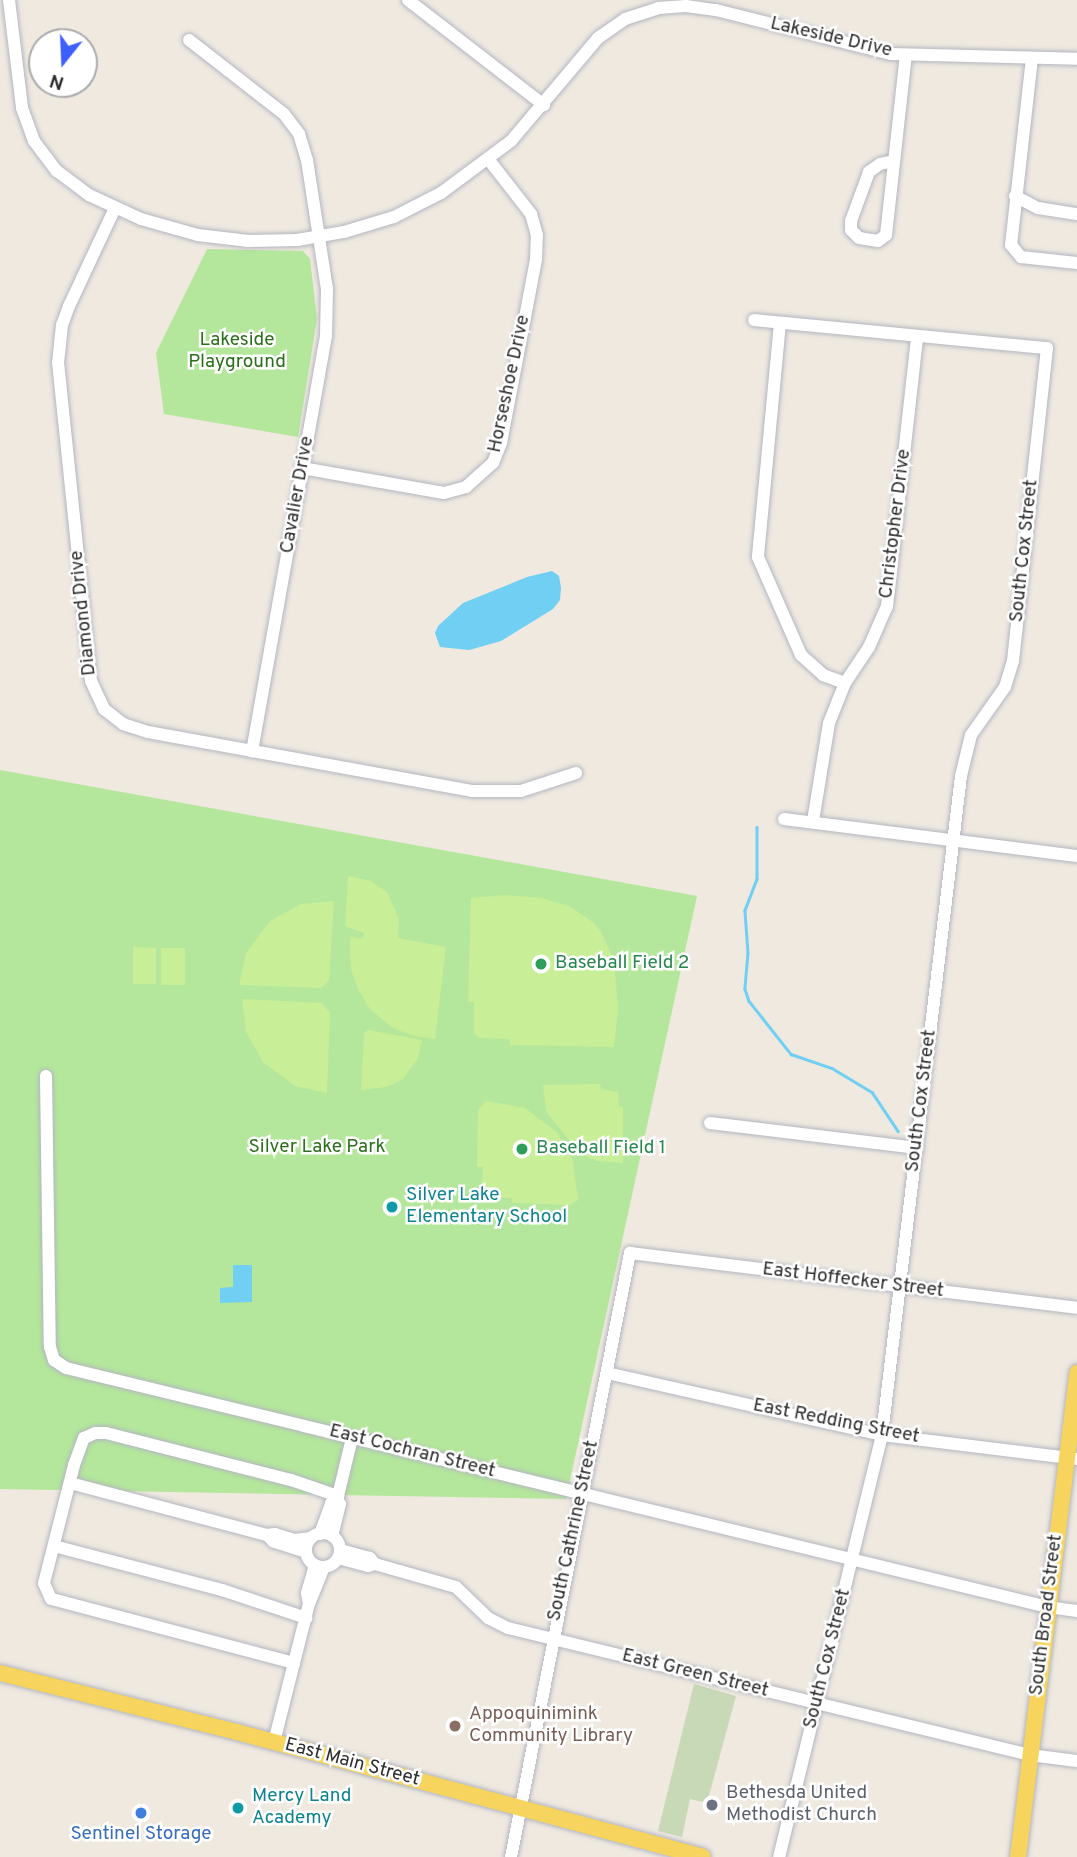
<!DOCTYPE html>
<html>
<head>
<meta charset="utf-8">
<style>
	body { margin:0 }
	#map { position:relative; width:1077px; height:1857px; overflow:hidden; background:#efe9e0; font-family:Overpass,sans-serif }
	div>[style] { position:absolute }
	.green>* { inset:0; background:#b4e79b }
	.cemetery>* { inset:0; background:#c7d9b6 }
	.pitch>* { inset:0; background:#c8ee97 }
	.water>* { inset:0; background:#70cff3 }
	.stream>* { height:2.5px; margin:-1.25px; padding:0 1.25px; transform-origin:1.25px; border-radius:1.25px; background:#70cff3 }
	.roads { filter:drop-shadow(0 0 2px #b3b6c1) drop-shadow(0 0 2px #b3b6c1) }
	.minor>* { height:12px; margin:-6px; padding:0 6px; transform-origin:6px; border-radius:6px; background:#fff }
	.minor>.ring { margin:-6px; padding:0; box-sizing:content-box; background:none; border:12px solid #fff; border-radius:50% }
	.major>* { height:16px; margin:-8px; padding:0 8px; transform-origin:8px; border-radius:8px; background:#f6d45e }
	.dots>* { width:19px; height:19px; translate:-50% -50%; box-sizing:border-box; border:4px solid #fff; border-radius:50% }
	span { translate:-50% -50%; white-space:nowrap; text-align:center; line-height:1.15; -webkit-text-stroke:5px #fff; paint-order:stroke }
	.street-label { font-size:19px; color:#2d2d2d }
	.park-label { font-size:19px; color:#2a6f19 }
	.leisure-label { font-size:19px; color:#27864d }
	.left { translate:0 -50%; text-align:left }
	.culture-label { font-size:19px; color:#0d838f }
	.education-label { font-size:19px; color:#785e54 }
	.worship-label { font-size:19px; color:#5b616d }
	.shop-label { font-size:19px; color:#366cbe }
	.north { position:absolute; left:28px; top:28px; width:70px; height:70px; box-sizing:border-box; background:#fff; border:2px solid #ababab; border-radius:50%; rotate:198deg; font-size:19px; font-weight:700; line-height:28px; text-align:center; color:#2d2d2d }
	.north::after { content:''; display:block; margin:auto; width:24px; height:32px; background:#3d5fff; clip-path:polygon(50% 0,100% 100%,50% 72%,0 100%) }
</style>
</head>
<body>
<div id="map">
	<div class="green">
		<div style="clip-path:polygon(207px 249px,303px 251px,310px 259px,317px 319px,298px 437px,164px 414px,156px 353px)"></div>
		<div style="clip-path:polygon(0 770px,697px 896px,566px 1499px,0 1489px)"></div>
	</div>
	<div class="cemetery">
		<div style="clip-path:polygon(694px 1684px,736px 1696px,707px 1803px,690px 1799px,682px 1837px,658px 1831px)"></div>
	</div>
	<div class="pitch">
		<div style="clip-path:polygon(348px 876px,371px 881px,387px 892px,399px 919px,398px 938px,446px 947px,435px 1039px,414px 1036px,393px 1028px,370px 1009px,358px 989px,351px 969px,350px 945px,351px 937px,363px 939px,364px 933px,345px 926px)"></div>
		<div style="clip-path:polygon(506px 895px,542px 898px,571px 907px,594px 923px,601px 932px,612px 956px,615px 973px,618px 1009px,614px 1047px,510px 1045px,510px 1039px,479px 1038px,474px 1033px,474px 1002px,468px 1002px,471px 898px)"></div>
		<div style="clip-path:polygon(334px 901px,329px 980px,321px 988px,239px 985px,246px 953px,270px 921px,301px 904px)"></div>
		<div style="clip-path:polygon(133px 947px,156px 948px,156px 984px,133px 984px)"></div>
		<div style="clip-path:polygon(161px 948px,185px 948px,185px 985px,161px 985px)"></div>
		<div style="clip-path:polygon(242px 999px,321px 1003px,330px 1012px,327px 1093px,295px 1086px,263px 1062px,246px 1032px)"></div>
		<div style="clip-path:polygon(368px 1030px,422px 1040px,418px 1058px,403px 1079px,387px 1087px,361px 1090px,364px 1033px)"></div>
		<div style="clip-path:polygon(600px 1084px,601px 1089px,618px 1092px,619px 1106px,623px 1107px,623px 1163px,597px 1161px,579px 1153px,546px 1111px,543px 1085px)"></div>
		<div style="clip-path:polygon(486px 1101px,525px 1108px,557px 1132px,573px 1161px,578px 1200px,570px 1205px,512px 1203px,512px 1198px,484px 1197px,481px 1194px,483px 1167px,477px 1167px,478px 1110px)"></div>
	</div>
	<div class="water">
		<div style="clip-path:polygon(552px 571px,559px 576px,561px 588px,560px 600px,553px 609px,501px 641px,469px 650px,440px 647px,435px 633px,438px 626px,463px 603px,527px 577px)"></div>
		<div style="clip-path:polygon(233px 1265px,252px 1265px,252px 1302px,220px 1303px,220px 1288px,233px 1287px)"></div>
	</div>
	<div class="stream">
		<div style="left:757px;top:827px;width:52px;rotate:90deg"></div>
		<div style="left:757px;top:879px;width:34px;rotate:111deg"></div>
		<div style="left:745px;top:911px;width:42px;rotate:85.9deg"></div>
		<div style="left:748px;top:953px;width:36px;rotate:95deg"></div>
		<div style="left:745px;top:989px;width:13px;rotate:72deg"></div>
		<div style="left:749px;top:1001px;width:68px;rotate:51.6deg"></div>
		<div style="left:791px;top:1054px;width:43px;rotate:18.9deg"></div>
		<div style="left:832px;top:1068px;width:47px;rotate:31deg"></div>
		<div style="left:872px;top:1092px;width:47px;rotate:56.3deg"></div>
	</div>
	<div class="roads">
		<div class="minor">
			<div style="left:9px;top:0;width:109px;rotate:83.1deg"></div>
			<div style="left:22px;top:108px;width:35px;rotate:70deg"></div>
			<div style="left:34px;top:141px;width:38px;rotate:53deg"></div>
			<div style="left:57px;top:171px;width:40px;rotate:37deg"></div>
			<div style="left:89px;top:195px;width:57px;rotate:24.8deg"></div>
			<div style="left:141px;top:219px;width:59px;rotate:15.7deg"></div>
			<div style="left:198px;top:235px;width:51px;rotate:6.7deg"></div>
			<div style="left:249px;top:241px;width:48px;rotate:-1.2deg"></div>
			<div style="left:297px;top:240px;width:48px;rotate:-9.7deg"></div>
			<div style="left:344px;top:232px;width:52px;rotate:-16.7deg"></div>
			<div style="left:394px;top:217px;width:53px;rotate:-27.1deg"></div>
			<div style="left:441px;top:193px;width:87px;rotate:-36.6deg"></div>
			<div style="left:511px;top:141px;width:135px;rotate:-49.8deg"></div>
			<div style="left:598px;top:38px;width:33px;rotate:-35deg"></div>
			<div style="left:625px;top:19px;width:35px;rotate:-18deg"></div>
			<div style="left:658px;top:8px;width:28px;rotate:-4deg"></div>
			<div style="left:686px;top:6px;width:30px;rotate:8deg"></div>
			<div style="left:716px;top:10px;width:180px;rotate:14.1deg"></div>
			<div style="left:891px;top:54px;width:186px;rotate:1.5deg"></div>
			<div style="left:408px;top:0;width:172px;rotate:37.7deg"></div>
			<div style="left:189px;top:40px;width:120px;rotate:37.9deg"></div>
			<div style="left:284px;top:114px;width:25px;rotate:53deg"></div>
			<div style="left:299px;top:134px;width:27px;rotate:73deg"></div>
			<div style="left:307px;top:160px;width:131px;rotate:81.2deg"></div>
			<div style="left:327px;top:289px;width:47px;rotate:91.2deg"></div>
			<div style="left:326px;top:336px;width:422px;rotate:100.1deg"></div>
			<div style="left:1032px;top:58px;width:188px;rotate:96.4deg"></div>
			<div style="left:1011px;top:245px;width:16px;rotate:50deg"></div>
			<div style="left:1021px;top:257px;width:56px;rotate:6.1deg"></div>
			<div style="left:894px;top:161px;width:14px;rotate:168deg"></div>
			<div style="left:880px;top:164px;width:14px;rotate:144deg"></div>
			<div style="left:869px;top:172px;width:52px;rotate:110.2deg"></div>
			<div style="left:851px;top:221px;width:9px;rotate:90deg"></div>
			<div style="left:851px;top:230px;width:11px;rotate:45deg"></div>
			<div style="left:859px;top:238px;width:19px;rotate:9deg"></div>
			<div style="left:878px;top:241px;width:10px;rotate:-37deg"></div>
			<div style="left:886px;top:235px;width:181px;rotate:-83.7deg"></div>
			<div style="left:1015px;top:196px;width:26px;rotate:28deg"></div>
			<div style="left:1038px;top:208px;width:39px;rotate:9deg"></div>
			<div style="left:115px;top:208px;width:108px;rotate:115.1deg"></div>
			<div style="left:69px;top:306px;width:20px;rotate:110deg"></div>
			<div style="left:62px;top:325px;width:37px;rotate:96deg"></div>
			<div style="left:58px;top:362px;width:321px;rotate:84.1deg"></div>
			<div style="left:91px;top:681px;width:31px;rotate:65deg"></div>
			<div style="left:104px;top:709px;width:24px;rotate:38deg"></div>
			<div style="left:123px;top:724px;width:26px;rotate:18deg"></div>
			<div style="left:148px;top:732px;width:329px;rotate:10.3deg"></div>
			<div style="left:472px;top:791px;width:49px"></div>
			<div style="left:521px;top:791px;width:58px;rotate:-18.1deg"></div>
			<div style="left:754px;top:320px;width:294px;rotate:5.5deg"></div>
			<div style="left:1047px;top:348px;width:315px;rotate:96.2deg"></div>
			<div style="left:1013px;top:661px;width:27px;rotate:107deg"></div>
			<div style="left:1005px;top:687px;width:59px;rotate:125.3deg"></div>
			<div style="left:971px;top:735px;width:42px;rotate:103.7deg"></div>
			<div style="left:961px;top:776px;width:664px;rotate:96.84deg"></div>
			<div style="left:882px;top:1435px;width:434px;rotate:103.7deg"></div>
			<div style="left:780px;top:323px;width:235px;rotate:95.4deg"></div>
			<div style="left:758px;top:557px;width:107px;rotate:66.3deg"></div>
			<div style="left:801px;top:655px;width:30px;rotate:42deg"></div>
			<div style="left:823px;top:675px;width:23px;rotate:20deg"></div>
			<div style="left:302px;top:468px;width:144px;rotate:10deg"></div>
			<div style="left:444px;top:493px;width:23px;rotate:-15deg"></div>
			<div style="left:466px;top:487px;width:36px;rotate:-42deg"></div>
			<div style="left:493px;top:463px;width:22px;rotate:-68deg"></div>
			<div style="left:501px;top:443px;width:187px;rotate:-79.2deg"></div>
			<div style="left:536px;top:259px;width:24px;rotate:-88deg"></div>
			<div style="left:537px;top:235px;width:22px;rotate:-106deg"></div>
			<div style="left:531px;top:214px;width:68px;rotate:-127.9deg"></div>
			<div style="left:784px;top:819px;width:295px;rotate:7.2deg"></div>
			<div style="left:813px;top:821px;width:99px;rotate:-80.7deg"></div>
			<div style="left:829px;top:723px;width:43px;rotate:-68.2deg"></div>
			<div style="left:845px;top:683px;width:43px;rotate:-56.3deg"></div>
			<div style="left:869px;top:647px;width:45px;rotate:-66.3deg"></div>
			<div style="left:887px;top:606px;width:270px;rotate:-83.6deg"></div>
			<div style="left:46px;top:1076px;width:271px;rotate:89.2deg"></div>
			<div style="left:50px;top:1347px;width:14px;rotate:73deg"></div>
			<div style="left:54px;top:1360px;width:14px;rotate:34deg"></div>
			<div style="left:66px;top:1368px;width:1011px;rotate:13.68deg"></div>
			<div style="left:1048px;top:1607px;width:29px;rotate:8deg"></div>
			<div style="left:710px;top:1123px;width:209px;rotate:6.9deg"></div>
			<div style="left:607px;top:1373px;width:282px;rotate:12.7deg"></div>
			<div style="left:882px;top:1435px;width:196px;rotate:7deg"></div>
			<div style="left:70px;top:1483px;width:204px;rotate:14.8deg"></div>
			<div style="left:337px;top:1500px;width:64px;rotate:-76.4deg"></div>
			<div class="ring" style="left:306px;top:1533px;width:22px;height:22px"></div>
			<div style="left:320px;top:1534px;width:33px;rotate:-70deg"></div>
			<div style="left:331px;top:1503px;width:7px;rotate:-27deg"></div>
			<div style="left:337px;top:1500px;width:5px;rotate:53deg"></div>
			<div style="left:340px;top:1504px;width:33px;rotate:104deg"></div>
			<div style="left:54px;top:1546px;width:174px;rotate:14.7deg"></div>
			<div style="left:222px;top:1590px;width:89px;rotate:18.4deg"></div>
			<div style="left:306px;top:1552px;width:35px;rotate:-162deg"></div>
			<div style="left:273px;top:1541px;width:8px;rotate:-135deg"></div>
			<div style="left:267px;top:1535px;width:8px;rotate:-7deg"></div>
			<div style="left:275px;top:1534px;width:21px;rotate:17deg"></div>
			<div style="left:295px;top:1540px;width:16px;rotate:-7deg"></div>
			<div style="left:338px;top:1558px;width:31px;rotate:15deg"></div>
			<div style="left:368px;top:1566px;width:7px;rotate:-16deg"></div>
			<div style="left:375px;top:1564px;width:8px;rotate:-130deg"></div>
			<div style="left:370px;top:1558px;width:31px;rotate:-165deg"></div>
			<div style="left:375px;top:1564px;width:84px;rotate:15.9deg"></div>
			<div style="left:456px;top:1587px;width:45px;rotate:44.1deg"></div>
			<div style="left:488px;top:1618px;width:22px;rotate:27deg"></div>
			<div style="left:508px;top:1628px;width:537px;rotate:13.67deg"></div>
			<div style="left:1030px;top:1755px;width:47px;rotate:7.3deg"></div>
			<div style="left:315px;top:1565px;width:29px;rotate:106deg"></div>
			<div style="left:307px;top:1593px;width:11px;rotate:80deg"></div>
			<div style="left:309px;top:1604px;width:40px;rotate:-68deg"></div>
			<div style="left:294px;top:1663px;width:251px;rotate:-165.2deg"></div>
			<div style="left:51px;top:1599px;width:17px;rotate:-114deg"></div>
			<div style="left:44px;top:1583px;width:122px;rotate:-75.7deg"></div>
			<div style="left:74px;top:1465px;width:29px;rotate:-70deg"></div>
			<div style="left:84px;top:1438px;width:12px;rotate:-24deg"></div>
			<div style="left:95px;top:1433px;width:11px"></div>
			<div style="left:106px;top:1433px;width:191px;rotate:14.3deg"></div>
			<div style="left:291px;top:1480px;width:50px;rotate:18.8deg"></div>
			<div style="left:274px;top:1742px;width:142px;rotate:-75.8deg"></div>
			<div style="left:511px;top:1857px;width:616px;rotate:-78.85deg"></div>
			<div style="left:630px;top:1253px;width:450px;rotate:7deg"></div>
		</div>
		<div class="major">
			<div style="left:0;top:1673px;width:244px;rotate:14deg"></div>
			<div style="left:237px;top:1732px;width:482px;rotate:15deg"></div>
			<div style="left:1018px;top:1857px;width:488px;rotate:-83deg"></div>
		</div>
	</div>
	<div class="dots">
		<div style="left:541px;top:964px;background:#2e9e5b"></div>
		<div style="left:522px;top:1149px;background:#2e9e5b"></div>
		<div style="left:392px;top:1207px;background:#0f9aa8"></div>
		<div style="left:455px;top:1726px;background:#8d6e63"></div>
		<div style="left:712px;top:1805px;background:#6b7280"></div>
		<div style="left:238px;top:1808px;background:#0f9aa8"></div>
		<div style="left:141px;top:1813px;background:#3f7fe0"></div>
	</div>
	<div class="street-label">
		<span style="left:831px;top:38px;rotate:13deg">Lakeside Drive</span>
		<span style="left:510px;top:384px;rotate:-78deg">Horseshoe Drive</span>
		<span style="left:298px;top:495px;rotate:-80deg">Cavalier Drive</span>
		<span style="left:896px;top:524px;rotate:-83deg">Christopher Drive</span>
		<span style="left:1025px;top:551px;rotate:-84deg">South Cox Street</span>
		<span style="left:84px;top:613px;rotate:-96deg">Diamond Drive</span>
		<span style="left:922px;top:1101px;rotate:-83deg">South Cox Street</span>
		<span style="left:853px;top:1281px;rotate:7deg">East Hoffecker Street</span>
		<span style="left:836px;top:1422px;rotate:11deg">East Redding Street</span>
		<span style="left:412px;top:1452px;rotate:14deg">East Cochran Street</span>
		<span style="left:574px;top:1531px;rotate:-78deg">South Cathrine Street</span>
		<span style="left:1047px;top:1615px;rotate:-83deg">South Broad Street</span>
		<span style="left:828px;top:1659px;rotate:-76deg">South Cox Street</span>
		<span style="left:695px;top:1674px;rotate:14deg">East Green Street</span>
		<span style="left:352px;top:1763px;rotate:15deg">East Main Street</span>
	</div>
	<div class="park-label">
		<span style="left:237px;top:352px">Lakeside<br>Playground</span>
		<span style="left:317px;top:1148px">Silver Lake Park</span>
	</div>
	<div class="leisure-label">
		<span class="left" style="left:555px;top:964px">Baseball Field 2</span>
		<span class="left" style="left:536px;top:1149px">Baseball Field 1</span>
	</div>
	<div class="culture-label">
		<span class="left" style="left:406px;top:1207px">Silver Lake<br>Elementary School</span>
		<span class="left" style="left:252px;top:1808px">Mercy Land<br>Academy</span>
	</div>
	<div class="education-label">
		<span class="left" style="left:469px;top:1726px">Appoquinimink<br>Community Library</span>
	</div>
	<div class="worship-label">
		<span class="left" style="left:726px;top:1805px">Bethesda United<br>Methodist Church</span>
	</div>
	<div class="shop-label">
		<span style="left:141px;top:1835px">Sentinel Storage</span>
	</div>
	<div class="north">N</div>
</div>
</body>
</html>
